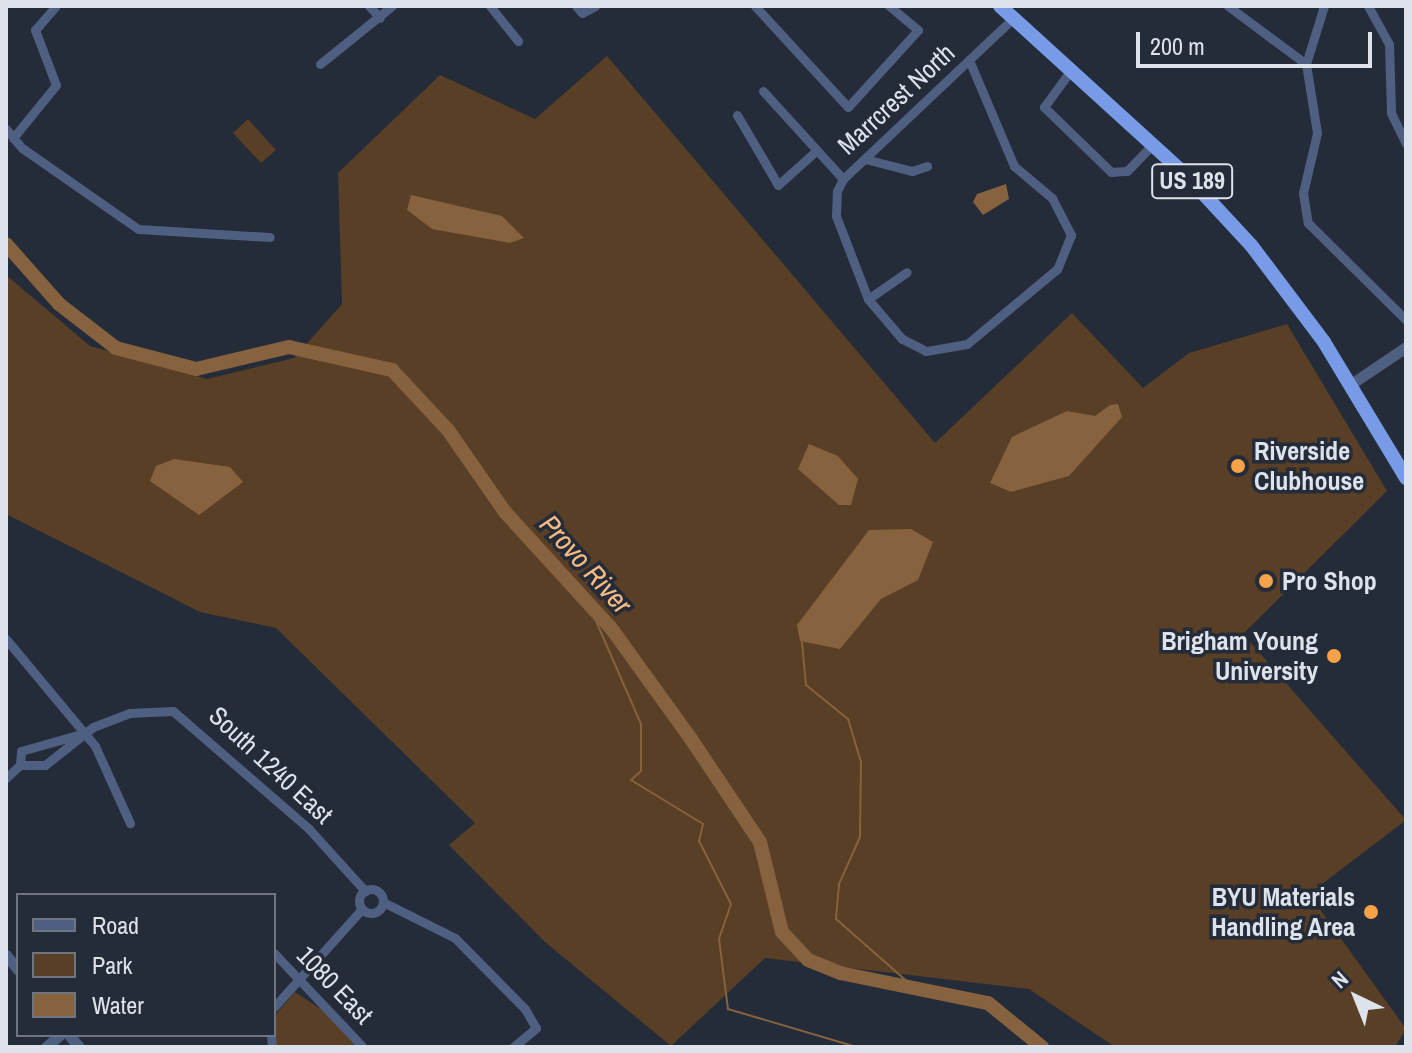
<!DOCTYPE html>
<html>
<head>
<meta charset="utf-8">
<style>
	body { margin:0 }
	#map { position:relative; width:1412px; height:1053px; overflow:hidden; background:#242b39; font-family:"Archivo Narrow",sans-serif }
	div>[style] { position:absolute }
	.green>* { inset:0; background:#583f26 }
	.water>* { inset:0; background:#87623e }
	.stream>* { height:2px; margin:-1px; padding:0 1px; transform-origin:1px; border-radius:1px; background:#87623e }
	.river>* { height:14px; margin:-7px; padding:0 7px; transform-origin:7px; border-radius:7px; background:#87623e }
	.minor>* { height:9px; margin:-4.5px; padding:0 4.5px; transform-origin:4.5px; border-radius:4.5px; background:#4f5f81 }
	.minor>.ring { margin:-4.5px; padding:0; box-sizing:content-box; background:none; border:9px solid #4f5f81; border-radius:50% }
	.tertiary>* { height:11px; margin:-5.5px; padding:0 5.5px; transform-origin:5.5px; border-radius:5.5px; background:#4f5f81 }
	.trunk>* { height:14px; margin:-7px; padding:0 7px; transform-origin:7px; border-radius:7px; background:#789be8 }
	.dots>* { width:22px; height:22px; translate:-50% -50%; box-sizing:border-box; border:4px solid #242b39; border-radius:50% }
	span { translate:-50% -50%; white-space:nowrap; text-align:center; line-height:1.15; -webkit-text-stroke:7px #242b39; paint-order:stroke }
	.shield-label span { padding:2px 6px; background:#242b39; border:2px solid; border-radius:6px; -webkit-text-stroke-width:0 }
	.shield-label { font-size:24px; color:#dde2eb; font-weight:700 }
	.street-label { font-size:26px; color:#dde2eb }
	.poi-label { font-size:26px; color:#dde2eb; font-weight:700 }
	.left { translate:0 -50%; text-align:left }
	.right { translate:-100% -50%; text-align:right }
	.water-label { font-size:28px; color:#f8bc83; font-style:italic }
	.frame { position:absolute; inset:0; border:8px solid #dde2eb; pointer-events:none }
	.legend { position:absolute; left:16px; top:893px; width:260px; height:144px; box-sizing:border-box; background:#242b39; border:2px solid #6e7480; margin:0; padding:10px 14px; list-style:none; font-size:24px; color:#dde2eb }
	.legend li { display:flex; align-items:center; gap:16px; height:40px }
	.legend b { width:40px; border:2px solid #6e7480 }
	.north { position:absolute; left:1316px; top:957px; width:80px; height:80px; -webkit-text-stroke:6px #242b39; paint-order:stroke; rotate:317deg; font-size:22px; font-weight:700; line-height:32px; text-align:center; color:#dde2eb }
	.north::after { content:''; display:block; margin:auto; width:28px; height:36px; background:#dde2eb; clip-path:polygon(50% 0,100% 100%,50% 72%,0 100%) }
	.scale { position:absolute; left:1136px; top:32px; width:236px; height:36px; box-sizing:border-box; border:4px solid #dde2eb; border-top:0; padding-left:10px; font-size:24px; line-height:28px; white-space:nowrap; color:#dde2eb; -webkit-text-stroke:6px #242b39; paint-order:stroke }
</style>
</head>
<body>
<div id="map">
	<div class="green">
		<div style="clip-path:polygon(607px 56px,935px 443px,1072px 313px,1143px 388px,1189px 353px,1287px 324px,1387px 491px,1243px 634px,1406px 820px,1309px 894px,1406px 1029px,1395px 1047px,1115px 1047px,1029px 989px,765px 958px,671px 1046px,545px 942px,449px 845px,475px 823px,276px 628px,200px 612px,6px 514px,6px 275px,90px 346px,207px 379px,294px 358px,342px 304px,338px 173px,440px 75px,535px 119px)"></div>
		<div style="clip-path:polygon(248px 119px,276px 150px,261px 163px,233px 133px)"></div>
		<div style="clip-path:polygon(295px 992px,331px 1016px,356px 1047px,275px 1047px,276px 1014px)"></div>
	</div>
	<div class="water">
		<div style="clip-path:polygon(1006px 184px,1009px 199px,983px 215px,973px 202px,977px 194px)"></div>
		<div style="clip-path:polygon(411px 195px,502px 216px,524px 238px,510px 243px,432px 229px,407px 210px)"></div>
		<div style="clip-path:polygon(1110px 405px,1118px 404px,1122px 417px,1069px 476px,1011px 492px,990px 483px,1012px 437px,1067px 411px,1095px 416px)"></div>
		<div style="clip-path:polygon(809px 444px,838px 456px,858px 479px,851px 505px,839px 505px,798px 469px)"></div>
		<div style="clip-path:polygon(174px 459px,230px 467px,243px 482px,199px 515px,150px 481px,156px 466px)"></div>
		<div style="clip-path:polygon(911px 529px,933px 542px,918px 580px,881px 599px,840px 649px,800px 641px,797px 625px,869px 530px)"></div>
	</div>
	<div class="stream">
		<div style="left:589px;top:605px;width:130px;rotate:66.4deg"></div>
		<div style="left:641px;top:724px;width:47px;rotate:90deg"></div>
		<div style="left:641px;top:771px;width:13px;rotate:138deg"></div>
		<div style="left:631px;top:780px;width:84px;rotate:31.4deg"></div>
		<div style="left:703px;top:824px;width:17px;rotate:103deg"></div>
		<div style="left:699px;top:841px;width:71px;rotate:63.1deg"></div>
		<div style="left:731px;top:904px;width:37px;rotate:109deg"></div>
		<div style="left:719px;top:939px;width:71px;rotate:82.7deg"></div>
		<div style="left:728px;top:1009px;width:134px;rotate:16.5deg"></div>
		<div style="left:802px;top:642px;width:43px;rotate:84.7deg"></div>
		<div style="left:806px;top:685px;width:54px;rotate:39deg"></div>
		<div style="left:848px;top:719px;width:45px;rotate:73.2deg"></div>
		<div style="left:861px;top:762px;width:75px;rotate:90.8deg"></div>
		<div style="left:860px;top:837px;width:51px;rotate:114.1deg"></div>
		<div style="left:839px;top:884px;width:35px;rotate:95deg"></div>
		<div style="left:836px;top:919px;width:100px;rotate:41.3deg"></div>
	</div>
	<div class="river">
		<div style="left:6px;top:244px;width:80px;rotate:48.5deg"></div>
		<div style="left:59px;top:304px;width:72px;rotate:37.7deg"></div>
		<div style="left:116px;top:348px;width:83px;rotate:14.7deg"></div>
		<div style="left:196px;top:369px;width:96px;rotate:-13.3deg"></div>
		<div style="left:289px;top:347px;width:106px;rotate:12.6deg"></div>
		<div style="left:392px;top:370px;width:82px;rotate:47deg"></div>
		<div style="left:448px;top:430px;width:100px;rotate:55.2deg"></div>
		<div style="left:505px;top:512px;width:157px;rotate:47.6deg"></div>
		<div style="left:611px;top:628px;width:137px;rotate:54.2deg"></div>
		<div style="left:691px;top:739px;width:124px;rotate:56.2deg"></div>
		<div style="left:760px;top:842px;width:93px;rotate:76.3deg"></div>
		<div style="left:782px;top:932px;width:38px;rotate:47deg"></div>
		<div style="left:808px;top:960px;width:35px;rotate:22deg"></div>
		<div style="left:840px;top:973px;width:151px;rotate:11.5deg"></div>
		<div style="left:988px;top:1003px;width:70px;rotate:39.2deg"></div>
	</div>
	<div class="minor">
		<div style="left:369px;top:6px;width:16px;rotate:47deg"></div>
		<div style="left:490px;top:6px;width:45px;rotate:51.3deg"></div>
		<div style="left:576px;top:6px;width:9px;rotate:49deg"></div>
		<div style="left:582px;top:13px;width:15px;rotate:-28deg"></div>
		<div style="left:755px;top:6px;width:137px;rotate:47.4deg"></div>
		<div style="left:848px;top:107px;width:104px;rotate:-47.7deg"></div>
		<div style="left:918px;top:30px;width:38px;rotate:-140deg"></div>
		<div style="left:1228px;top:6px;width:97px;rotate:36.6deg"></div>
		<div style="left:1306px;top:64px;width:70px;rotate:80.9deg"></div>
		<div style="left:1317px;top:133px;width:62px;rotate:103.1deg"></div>
		<div style="left:1303px;top:193px;width:30px;rotate:81deg"></div>
		<div style="left:1308px;top:223px;width:138px;rotate:44.7deg"></div>
		<div style="left:1368px;top:6px;width:43px;rotate:61.1deg"></div>
		<div style="left:1389px;top:44px;width:69px;rotate:88.3deg"></div>
		<div style="left:1391px;top:113px;width:34px;rotate:64deg"></div>
		<div style="left:969px;top:60px;width:115px;rotate:67deg"></div>
		<div style="left:1014px;top:166px;width:50px;rotate:40.1deg"></div>
		<div style="left:1052px;top:198px;width:42px;rotate:62.8deg"></div>
		<div style="left:1071px;top:235px;width:37px;rotate:112deg"></div>
		<div style="left:1057px;top:269px;width:117px;rotate:140.2deg"></div>
		<div style="left:967px;top:344px;width:42px;rotate:170.3deg"></div>
		<div style="left:926px;top:351px;width:27px;rotate:-153deg"></div>
		<div style="left:902px;top:339px;width:52px;rotate:-130.4deg"></div>
		<div style="left:868px;top:299px;width:89px;rotate:-111.1deg"></div>
		<div style="left:836px;top:216px;width:25px;rotate:-88deg"></div>
		<div style="left:837px;top:191px;width:13px;rotate:-63deg"></div>
		<div style="left:843px;top:179px;width:234px;rotate:-43.4deg"></div>
		<div style="left:320px;top:64px;width:92px;rotate:-38.9deg"></div>
		<div style="left:1306px;top:64px;width:61px;rotate:-72.8deg"></div>
		<div style="left:1071px;top:70px;width:46px;rotate:126.1deg"></div>
		<div style="left:1044px;top:107px;width:93px;rotate:44.1deg"></div>
		<div style="left:1111px;top:172px;width:16px;rotate:-4deg"></div>
		<div style="left:1127px;top:171px;width:37px;rotate:-46deg"></div>
		<div style="left:763px;top:91px;width:119px;rotate:47.7deg"></div>
		<div style="left:737px;top:115px;width:81px;rotate:59.6deg"></div>
		<div style="left:778px;top:185px;width:52px;rotate:-41.9deg"></div>
		<div style="left:6px;top:129px;width:25px;rotate:50deg"></div>
		<div style="left:22px;top:148px;width:141px;rotate:34.9deg"></div>
		<div style="left:138px;top:229px;width:132px;rotate:3.5deg"></div>
		<div style="left:13px;top:138px;width:68px;rotate:-50.9deg"></div>
		<div style="left:56px;top:85px;width:59px;rotate:-110.9deg"></div>
		<div style="left:35px;top:30px;width:32px;rotate:-49deg"></div>
		<div style="left:865px;top:159px;width:49px;rotate:14.3deg"></div>
		<div style="left:912px;top:171px;width:16px;rotate:-18deg"></div>
		<div style="left:868px;top:299px;width:47px;rotate:-34.7deg"></div>
		<div style="left:6px;top:639px;width:139px;rotate:50.2deg"></div>
		<div style="left:95px;top:746px;width:85px;rotate:65.6deg"></div>
		<div style="left:20px;top:765px;width:25px"></div>
		<div style="left:45px;top:765px;width:61px;rotate:-38.4deg"></div>
		<div style="left:93px;top:727px;width:39px;rotate:-21deg"></div>
		<div style="left:129px;top:713px;width:44px;rotate:-2.6deg"></div>
		<div style="left:173px;top:711px;width:180px;rotate:40.9deg"></div>
		<div style="left:309px;top:829px;width:84px;rotate:47.9deg"></div>
		<div style="left:6px;top:778px;width:19px;rotate:-43deg"></div>
		<div style="left:20px;top:765px;width:14px;rotate:-86deg"></div>
		<div style="left:21px;top:751px;width:66px;rotate:-15.7deg"></div>
		<div class="ring" style="left:359px;top:889px;width:15px;height:15px"></div>
		<div style="left:383px;top:902px;width:80px;rotate:26.6deg"></div>
		<div style="left:455px;top:938px;width:100px;rotate:45.4deg"></div>
		<div style="left:525px;top:1009px;width:22px;rotate:60deg"></div>
		<div style="left:536px;top:1028px;width:30px;rotate:140deg"></div>
		<div style="left:274px;top:953px;width:129px;rotate:46.6deg"></div>
		<div style="left:274px;top:1007px;width:132px;rotate:-48.1deg"></div>
		<div style="left:271px;top:1035px;width:12px;rotate:85deg"></div>
	</div>
	<div class="tertiary">
		<div style="left:1351px;top:384px;width:66px;rotate:-33.9deg"></div>
		<div style="left:6px;top:955px;width:19px;rotate:51deg"></div>
		<div style="left:69px;top:1035px;width:16px;rotate:50deg"></div>
		<div style="left:46px;top:1047px;width:18px;rotate:-41deg"></div>
	</div>
	<div class="trunk">
		<div style="left:1000px;top:6px;width:253px;rotate:42.3deg"></div>
		<div style="left:1187px;top:176px;width:94px;rotate:47.2deg"></div>
		<div style="left:1251px;top:245px;width:121px;rotate:53deg"></div>
		<div style="left:1324px;top:342px;width:159px;rotate:58.9deg"></div>
	</div>
	<div class="dots">
		<div style="left:1238px;top:466px;background:#f6a248"></div>
		<div style="left:1266px;top:581px;background:#f6a248"></div>
		<div style="left:1334px;top:656px;background:#f6a248"></div>
		<div style="left:1371px;top:912px;background:#f6a248"></div>
	</div>
	<div class="shield-label">
		<span style="left:1192px;top:181px">US 189</span>
	</div>
	<div class="street-label">
		<span style="left:896px;top:99px;rotate:-43deg">Marrcrest North</span>
		<span style="left:271px;top:765px;rotate:43deg">South 1240 East</span>
		<span style="left:335px;top:985px;rotate:46deg">1080 East</span>
	</div>
	<div class="poi-label">
		<span class="left" style="left:1254px;top:466px">Riverside<br>Clubhouse</span>
		<span class="left" style="left:1282px;top:581px">Pro Shop</span>
		<span class="right" style="left:1318px;top:656px">Brigham Young<br>University</span>
		<span class="right" style="left:1355px;top:912px">BYU Materials<br>Handling Area</span>
	</div>
	<div class="water-label">
		<span style="left:586px;top:564px;rotate:48deg">Provo River</span>
	</div>
	<div class="frame"></div>
	<ul class="legend">
	<li><b style="height:10px;background:#4f5f81"></b>Road</li>
	<li><b style="height:22px;background:#583f26"></b>Park</li>
	<li><b style="height:22px;background:#87623e"></b>Water</li>
	</ul>
	<div class="north">N</div>
	<div class="scale">200 m</div>
</div>
</body>
</html>
